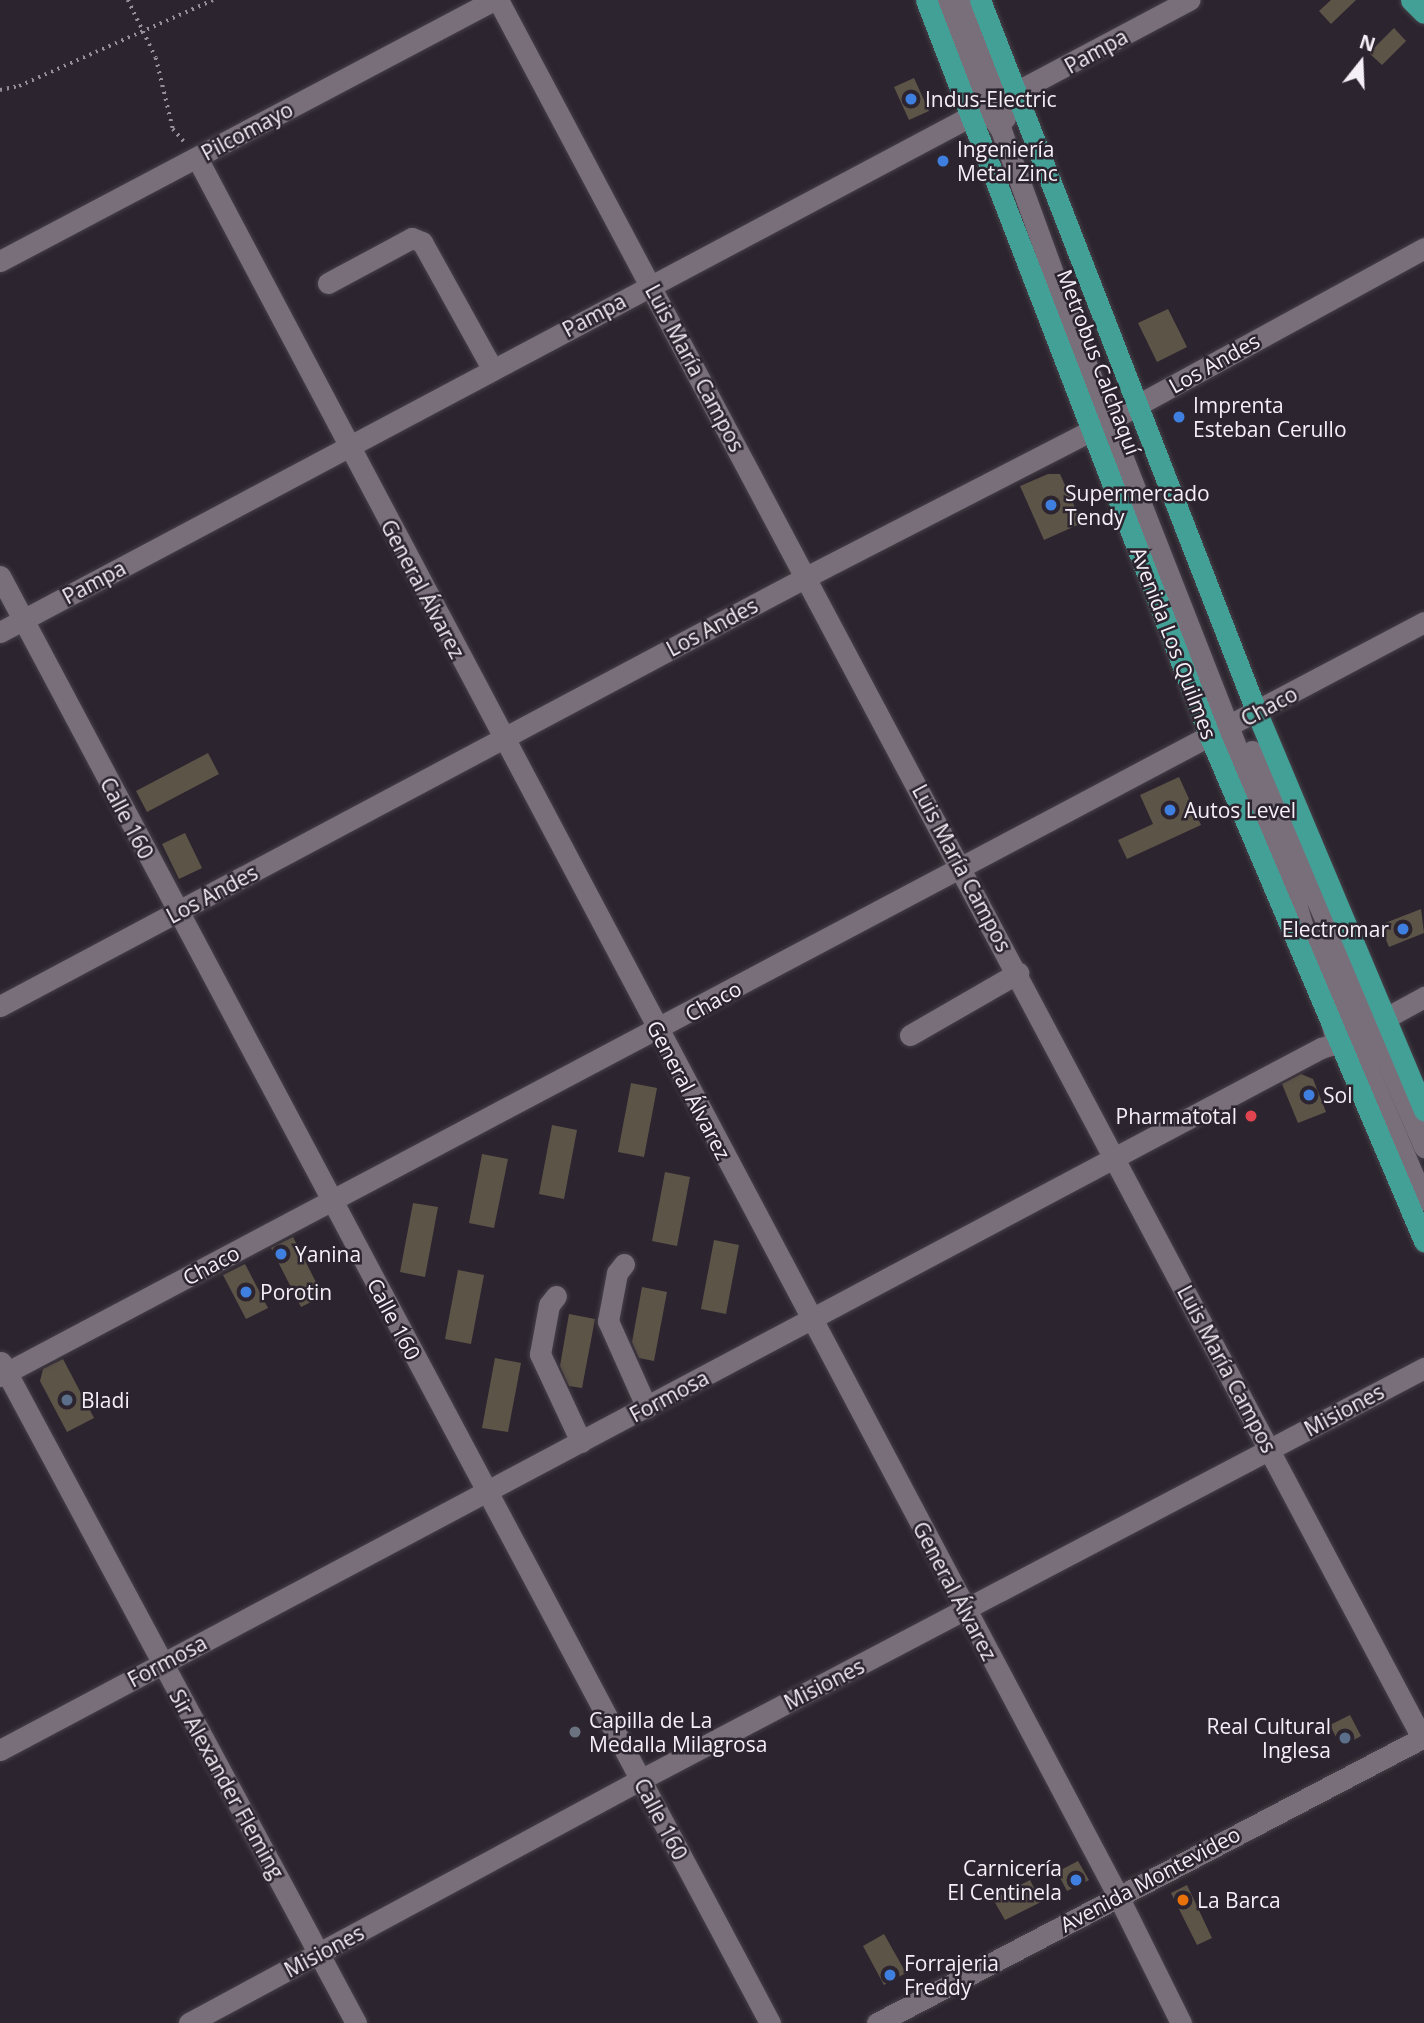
<!DOCTYPE html>
<html>
<head>
<meta charset="utf-8">
<style>
	body { margin:0 }
	#map { position:relative; width:1424px; height:2023px; overflow:hidden; background:#2c252f; font-family:"Open Sans",sans-serif }
	div>[style] { position:absolute }
	.building>* { inset:0; background:#5d5448 }
	.path>* { height:3.5px; margin-top:-1.75px; transform-origin:0; background:repeating-linear-gradient(90deg,#979099 0 2px,transparent 0 7px) }
	.roads { filter:drop-shadow(0 0 2px #464048) drop-shadow(0 0 2px #464048) }
	.minor>* { height:21px; margin:-10.5px; padding:0 10.5px; transform-origin:10.5px; border-radius:10.5px; background:#786f7b }
	.major>* { height:21px; margin:-10.5px; padding:0 10.5px; transform-origin:10.5px; border-radius:10.5px; background:#43a096 }
	.dots>* { width:19px; height:19px; translate:-50% -50%; box-sizing:border-box; border:4px solid #2c252f; border-radius:50% }
	span { translate:-50% -50%; white-space:nowrap; text-align:center; line-height:1.15; -webkit-text-stroke:5px #2c252f; paint-order:stroke }
	.street-label { font-size:21px; color:#f5eff7 }
	.poi-label { font-size:21px; color:#f5eff7 }
	.left { translate:0 -50%; text-align:left }
	.right { translate:-100% -50%; text-align:right }
	.north { position:absolute; left:1326px; top:28px; width:70px; height:70px; -webkit-text-stroke:5px #2c252f; paint-order:stroke; rotate:18deg; font-size:19px; font-weight:700; line-height:28px; text-align:center; color:#f5eff7 }
	.north::after { content:''; display:block; margin:auto; width:24px; height:32px; background:#f5eff7; clip-path:polygon(50% 0,100% 100%,50% 72%,0 100%) }
</style>
</head>
<body>
<div id="map">
	<div class="building">
		<div style="clip-path:polygon(1331px 0,1356px 0,1331px 24px,1319px 11px)"></div>
		<div style="clip-path:polygon(1394px 28px,1406px 41px,1382px 65px,1369px 53px)"></div>
		<div style="clip-path:polygon(914px 78px,929px 111px,909px 120px,894px 87px)"></div>
		<div style="clip-path:polygon(1168px 309px,1187px 347px,1157px 362px,1138px 323px)"></div>
		<div style="clip-path:polygon(1048px 474px,1060px 474px,1082px 523px,1044px 540px,1020px 486px)"></div>
		<div style="clip-path:polygon(208px 753px,219px 774px,147px 812px,136px 791px)"></div>
		<div style="clip-path:polygon(1179px 777px,1201px 825px,1127px 859px,1118px 840px,1153px 824px,1140px 795px)"></div>
		<div style="clip-path:polygon(185px 833px,202px 868px,179px 879px,162px 844px)"></div>
		<div style="clip-path:polygon(1421px 909px,1424px 933px,1389px 947px,1380px 925px)"></div>
		<div style="clip-path:polygon(1301px 1074px,1313px 1079px,1326px 1112px,1298px 1123px,1282px 1084px)"></div>
		<div style="clip-path:polygon(631px 1083px,657px 1088px,644px 1157px,618px 1152px)"></div>
		<div style="clip-path:polygon(552px 1125px,577px 1130px,564px 1199px,539px 1194px)"></div>
		<div style="clip-path:polygon(482px 1154px,508px 1159px,494px 1228px,469px 1223px)"></div>
		<div style="clip-path:polygon(665px 1172px,690px 1177px,677px 1246px,652px 1241px)"></div>
		<div style="clip-path:polygon(413px 1203px,438px 1207px,425px 1277px,400px 1272px)"></div>
		<div style="clip-path:polygon(293px 1237px,323px 1296px,301px 1307px,271px 1248px)"></div>
		<div style="clip-path:polygon(714px 1240px,739px 1245px,726px 1314px,701px 1309px)"></div>
		<div style="clip-path:polygon(245px 1264px,268px 1308px,246px 1319px,223px 1275px)"></div>
		<div style="clip-path:polygon(458px 1270px,484px 1275px,471px 1344px,445px 1339px)"></div>
		<div style="clip-path:polygon(642px 1287px,667px 1292px,654px 1361px,639px 1358px,632px 1342px)"></div>
		<div style="clip-path:polygon(569px 1314px,595px 1319px,582px 1388px,569px 1386px,560px 1366px)"></div>
		<div style="clip-path:polygon(495px 1358px,521px 1363px,508px 1432px,482px 1428px)"></div>
		<div style="clip-path:polygon(63px 1359px,94px 1418px,67px 1432px,40px 1381px,43px 1369px)"></div>
		<div style="clip-path:polygon(1350px 1715px,1361px 1736px,1341px 1747px,1330px 1725px)"></div>
		<div style="clip-path:polygon(1078px 1861px,1089px 1880px,1067px 1891px,1057px 1872px)"></div>
		<div style="clip-path:polygon(1030px 1880px,1041px 1902px,1005px 1920px,993px 1899px)"></div>
		<div style="clip-path:polygon(1187px 1885px,1212px 1938px,1197px 1945px,1171px 1893px)"></div>
		<div style="clip-path:polygon(884px 1934px,906px 1973px,884px 1985px,863px 1946px)"></div>
	</div>
	<div class="path">
		<div style="left:128px;top:0;width:64px;rotate:64.2deg"></div>
		<div style="left:156px;top:58px;width:73px;rotate:76.5deg"></div>
		<div style="left:173px;top:129px;width:18px;rotate:49deg"></div>
		<div style="left:0;top:90px;width:19px;rotate:-12deg"></div>
		<div style="left:19px;top:86px;width:212px;rotate:-23.9deg"></div>
	</div>
	<div class="roads">
		<div class="minor">
			<div style="left:498px;top:0;width:1968px;rotate:62deg"></div>
			<div style="left:941px;top:0;width:101px;rotate:69deg"></div>
			<div style="left:977px;top:94px;width:43px;rotate:56.3deg"></div>
			<div style="left:1001px;top:130px;width:246px;rotate:70deg"></div>
			<div style="left:1085px;top:361px;width:581px;rotate:68.6deg"></div>
			<div style="left:961px;top:0;width:126px;rotate:69.6deg"></div>
			<div style="left:197px;top:158px;width:1967px;rotate:62.08deg"></div>
			<div style="left:1118px;top:1896px;width:142px;rotate:63.6deg"></div>
			<div style="left:0;top:261px;width:559px;rotate:-27.85deg"></div>
			<div style="left:328px;top:283px;width:95px;rotate:-28.2deg"></div>
			<div style="left:412px;top:238px;width:11px;rotate:22deg"></div>
			<div style="left:422px;top:242px;width:146px;rotate:61deg"></div>
			<div style="left:0;top:576px;width:1639px;rotate:61.98deg"></div>
			<div style="left:0;top:632px;width:1347px;rotate:-27.99deg"></div>
			<div style="left:1252px;top:751px;width:432px;rotate:66.5deg"></div>
			<div style="left:1292px;top:890px;width:75px;rotate:73.7deg"></div>
			<div style="left:1315px;top:945px;width:277px;rotate:66.9deg"></div>
			<div style="left:0;top:1006px;width:915px;rotate:-28.02deg"></div>
			<div style="left:808px;top:576px;width:319px;rotate:-27.2deg"></div>
			<div style="left:1092px;top:430px;width:379px;rotate:-28.7deg"></div>
			<div style="left:1384px;top:1019px;width:46px;rotate:-28.8deg"></div>
			<div style="left:910px;top:1035px;width:125px;rotate:-29.9deg"></div>
			<div style="left:624px;top:1264px;width:11px;rotate:128deg"></div>
			<div style="left:617px;top:1273px;width:49px;rotate:100.6deg"></div>
			<div style="left:608px;top:1321px;width:95px;rotate:65.9deg"></div>
			<div style="left:556px;top:1296px;width:11px;rotate:128deg"></div>
			<div style="left:549px;top:1305px;width:50px;rotate:100.4deg"></div>
			<div style="left:540px;top:1354px;width:97px;rotate:65deg"></div>
			<div style="left:1px;top:1362px;width:750px;rotate:61.76deg"></div>
			<div style="left:0;top:1376px;width:1611px;rotate:-27.9deg"></div>
			<div style="left:0;top:1750px;width:1496px;rotate:-27.99deg"></div>
			<div style="left:1321px;top:1048px;width:17px;rotate:-17deg"></div>
			<div style="left:1337px;top:1043px;width:18px;rotate:-106deg"></div>
			<div style="left:189px;top:2023px;width:512px;rotate:-28.32deg"></div>
			<div style="left:640px;top:1780px;width:886px;rotate:-27.72deg"></div>
			<div style="left:877px;top:2023px;width:617px;rotate:-27.6deg"></div>
		</div>
		<div class="major">
			<div style="left:926px;top:0;width:790px;rotate:68.93deg"></div>
			<div style="left:1210px;top:737px;width:548px;rotate:66.99deg"></div>
			<div style="left:980px;top:0;width:765px;rotate:68.77deg"></div>
			<div style="left:1257px;top:713px;width:431px;rotate:67.2deg"></div>
			<div style="left:1411px;top:0;width:18px;rotate:45deg"></div>
		</div>
	</div>
	<div class="dots">
		<div style="left:911px;top:99px;background:#3f7fe0"></div>
		<div style="left:943px;top:161px;background:#3f7fe0"></div>
		<div style="left:1179px;top:417px;background:#3f7fe0"></div>
		<div style="left:1051px;top:505px;background:#3f7fe0"></div>
		<div style="left:1170px;top:810px;background:#3f7fe0"></div>
		<div style="left:1403px;top:929px;background:#3f7fe0"></div>
		<div style="left:1309px;top:1095px;background:#3f7fe0"></div>
		<div style="left:1251px;top:1116px;background:#e0444e"></div>
		<div style="left:281px;top:1254px;background:#3f7fe0"></div>
		<div style="left:246px;top:1292px;background:#3f7fe0"></div>
		<div style="left:67px;top:1400px;background:#5c6f8a"></div>
		<div style="left:575px;top:1732px;background:#6b7280"></div>
		<div style="left:1345px;top:1738px;background:#5c6f8a"></div>
		<div style="left:1076px;top:1880px;background:#3f7fe0"></div>
		<div style="left:1183px;top:1900px;background:#e8710a"></div>
		<div style="left:890px;top:1975px;background:#3f7fe0"></div>
	</div>
	<div class="street-label">
		<span style="left:1096px;top:51px;rotate:-29deg">Pampa</span>
		<span style="left:247px;top:131px;rotate:-28deg">Pilcomayo</span>
		<span style="left:594px;top:315px;rotate:-28deg">Pampa</span>
		<span style="left:1099px;top:362px;rotate:69deg">Metrobus Calchaquí</span>
		<span style="left:1214px;top:363px;rotate:-29deg">Los Andes</span>
		<span style="left:695px;top:368px;rotate:62deg">Luis María Campos</span>
		<span style="left:94px;top:582px;rotate:-28deg">Pampa</span>
		<span style="left:423px;top:589px;rotate:62deg">General Álvarez</span>
		<span style="left:712px;top:627px;rotate:-28deg">Los Andes</span>
		<span style="left:1174px;top:643px;rotate:69deg">Avenida Los Quilmes</span>
		<span style="left:1269px;top:706px;rotate:-28deg">Chaco</span>
		<span style="left:127px;top:818px;rotate:62deg">Calle 160</span>
		<span style="left:962px;top:868px;rotate:62deg">Luis María Campos</span>
		<span style="left:212px;top:894px;rotate:-28deg">Los Andes</span>
		<span style="left:713px;top:1001px;rotate:-29deg">Chaco</span>
		<span style="left:689px;top:1090px;rotate:62deg">General Álvarez</span>
		<span style="left:211px;top:1265px;rotate:-28deg">Chaco</span>
		<span style="left:394px;top:1319px;rotate:62deg">Calle 160</span>
		<span style="left:1227px;top:1369px;rotate:62deg">Luis María Campos</span>
		<span style="left:669px;top:1396px;rotate:-28deg">Formosa</span>
		<span style="left:1344px;top:1410px;rotate:-28deg">Misiones</span>
		<span style="left:955px;top:1591px;rotate:62deg">General Álvarez</span>
		<span style="left:167px;top:1661px;rotate:-28deg">Formosa</span>
		<span style="left:824px;top:1684px;rotate:-27deg">Misiones</span>
		<span style="left:227px;top:1784px;rotate:61deg">Sir Alexander Fleming</span>
		<span style="left:661px;top:1819px;rotate:62deg">Calle 160</span>
		<span style="left:1150px;top:1879px;rotate:-28deg">Avenida Montevideo</span>
		<span style="left:324px;top:1951px;rotate:-28deg">Misiones</span>
	</div>
	<div class="poi-label">
		<span class="left" style="left:925px;top:99px">Indus-Electric</span>
		<span class="left" style="left:957px;top:161px">Ingeniería<br>Metal Zinc</span>
		<span class="left" style="left:1193px;top:417px">Imprenta<br>Esteban Cerullo</span>
		<span class="left" style="left:1065px;top:505px">Supermercado<br>Tendy</span>
		<span class="left" style="left:1184px;top:810px">Autos Level</span>
		<span class="right" style="left:1389px;top:929px">Electromar</span>
		<span class="left" style="left:1323px;top:1095px">Sol</span>
		<span class="right" style="left:1237px;top:1116px">Pharmatotal</span>
		<span class="left" style="left:295px;top:1254px">Yanina</span>
		<span class="left" style="left:260px;top:1292px">Porotin</span>
		<span class="left" style="left:81px;top:1400px">Bladi</span>
		<span class="left" style="left:589px;top:1732px">Capilla de La<br>Medalla Milagrosa</span>
		<span class="right" style="left:1331px;top:1738px">Real Cultural<br>Inglesa</span>
		<span class="right" style="left:1062px;top:1880px">Carnicería<br>El Centinela</span>
		<span class="left" style="left:1197px;top:1900px">La Barca</span>
		<span class="left" style="left:904px;top:1975px">Forrajeria<br>Freddy</span>
	</div>
	<div class="north">N</div>
</div>
</body>
</html>
